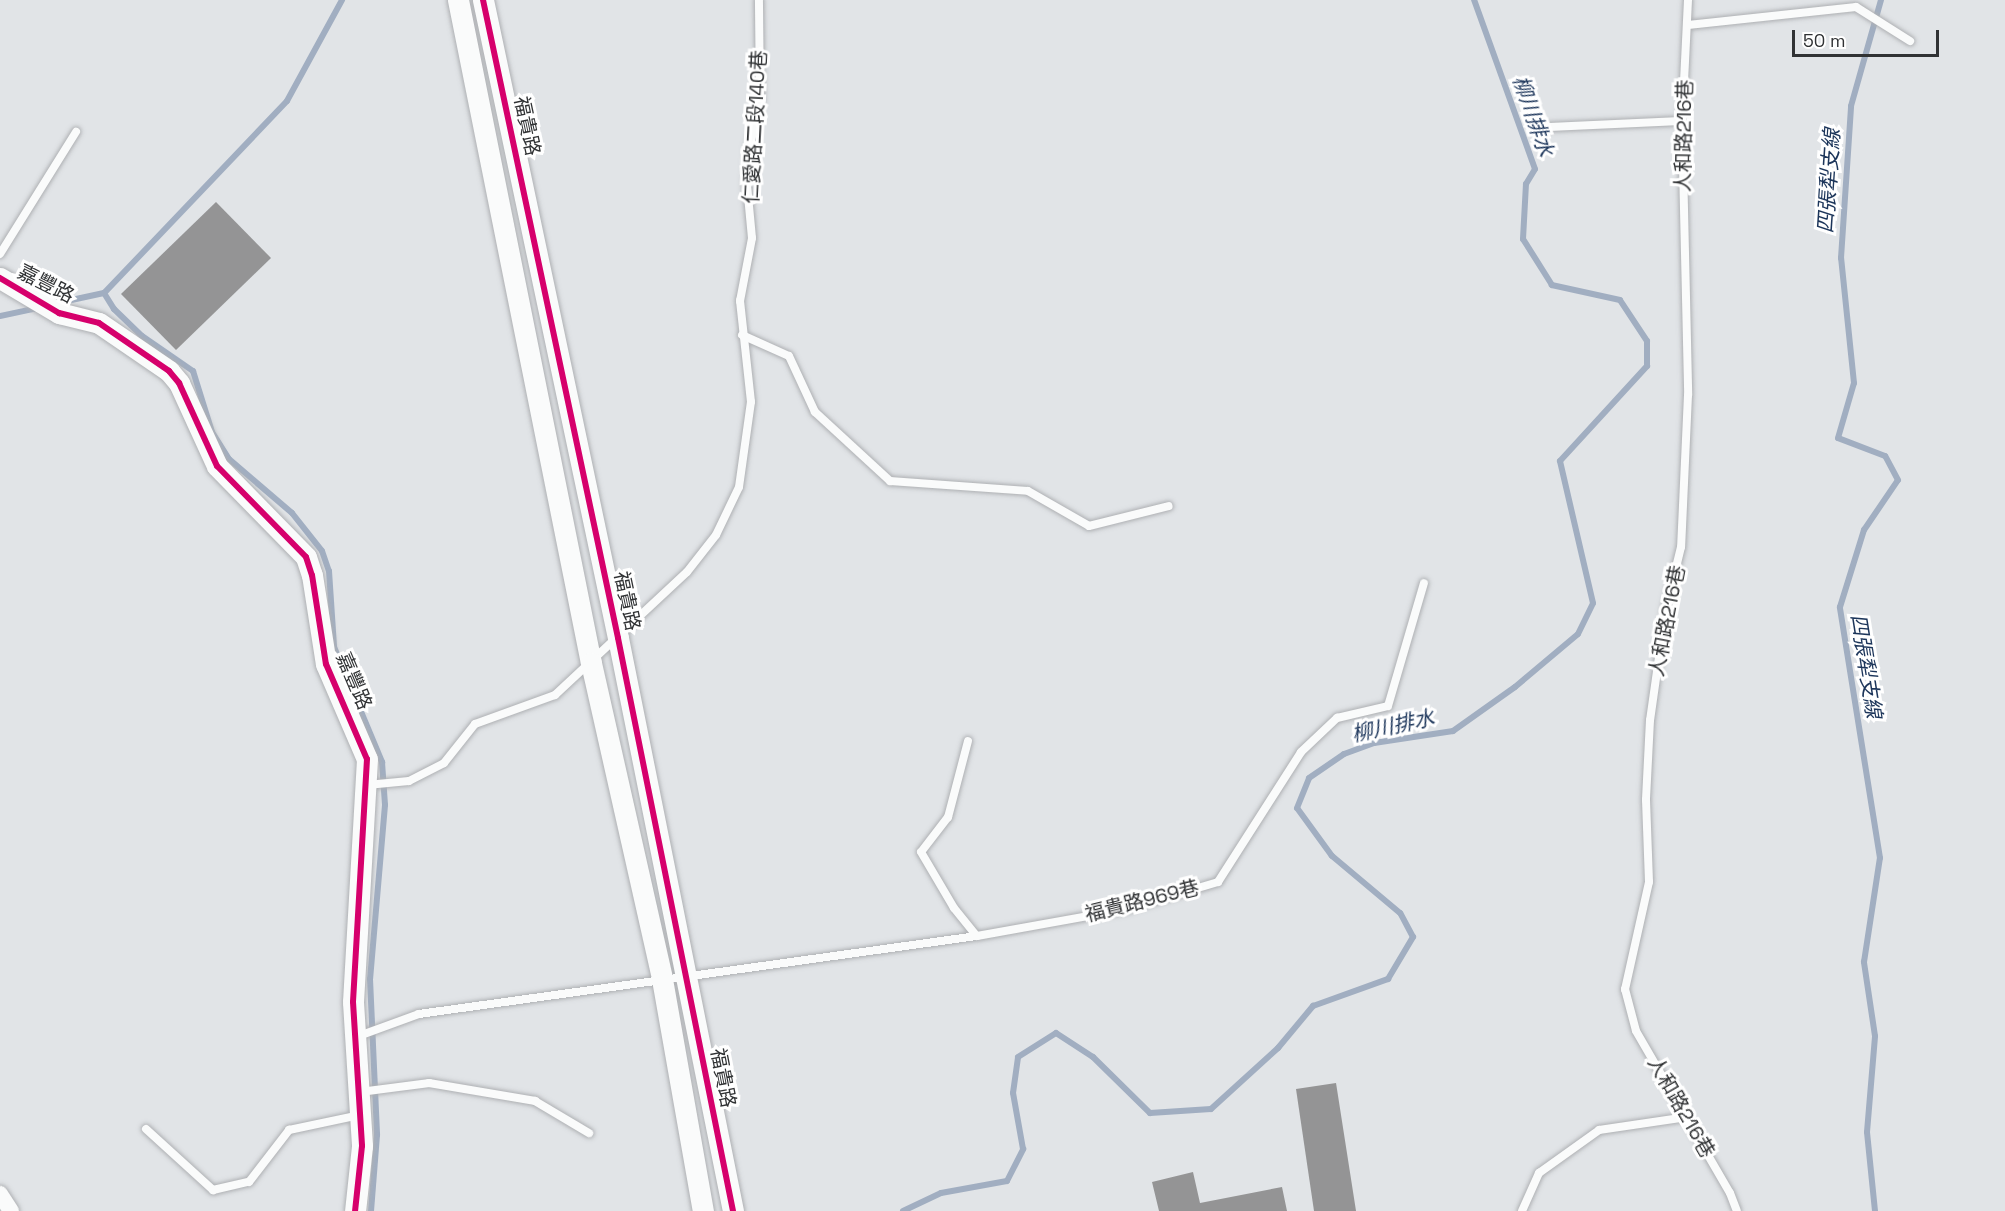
<!DOCTYPE html>
<html>
<head>
<meta charset="utf-8">
<style>
	body { margin:0 }
	#map { position:relative; width:2005px; height:1211px; overflow:hidden; background:#e1e4e7; font-family:"Space Grotesk","Noto Sans TC",sans-serif }
	div>[style] { position:absolute }
	.stream>* { height:6px; margin:-3px; padding:0 3px; transform-origin:3px; border-radius:3px; background:#a1aec1 }
	.building>* { inset:0; background:#949495 }
	.roads { filter:drop-shadow(0 0 2px #aeb0b3) drop-shadow(0 0 2px #aeb0b3) }
	.service>* { height:8px; margin:-4px; padding:0 4px; transform-origin:4px; border-radius:4px; background:#fafbfb }
	.minor>* { height:16px; margin:-8px; padding:0 8px; transform-origin:8px; border-radius:8px; background:#fafbfb }
	.tertiary>* { height:21px; margin:-10.5px; padding:0 10.5px; transform-origin:10.5px; border-radius:10.5px; background:#fafbfb }
	.cycleway>* { height:6px; margin:-3px; padding:0 3px; transform-origin:3px; border-radius:3px; background:#d6006c }
	span { translate:-50% -50%; white-space:nowrap; text-align:center; line-height:1.15; -webkit-text-stroke:6px #fff; paint-order:stroke }
	.street-label { font-size:20px; color:#303234 }
	.water-label { font-size:21px; color:#1c355a; font-style:italic }
	.scale { position:absolute; left:1792px; top:30px; width:147px; height:27px; box-sizing:border-box; border:3px solid #303234; border-top:0; padding-left:8px; font-size:18px; line-height:21px; white-space:nowrap; color:#303234; -webkit-text-stroke:4px #fff; paint-order:stroke }
</style>
</head>
<body>
<div id="map">
	<div class="stream">
		<div style="left:342px;top:0;width:115px;rotate:118.6deg"></div>
		<div style="left:287px;top:101px;width:265px;rotate:133.6deg"></div>
		<div style="left:104px;top:293px;width:19px;rotate:58deg"></div>
		<div style="left:114px;top:309px;width:39px;rotate:44deg"></div>
		<div style="left:142px;top:336px;width:62px;rotate:34.5deg"></div>
		<div style="left:193px;top:371px;width:64px;rotate:72.7deg"></div>
		<div style="left:212px;top:432px;width:32px;rotate:58deg"></div>
		<div style="left:229px;top:459px;width:83px;rotate:40.6deg"></div>
		<div style="left:292px;top:513px;width:48px;rotate:51.7deg"></div>
		<div style="left:322px;top:551px;width:21px;rotate:71deg"></div>
		<div style="left:329px;top:571px;width:76px;rotate:86.2deg"></div>
		<div style="left:334px;top:647px;width:125px;rotate:67.3deg"></div>
		<div style="left:382px;top:762px;width:43px;rotate:86deg"></div>
		<div style="left:385px;top:805px;width:175px;rotate:94.9deg"></div>
		<div style="left:370px;top:979px;width:156px;rotate:87.4deg"></div>
		<div style="left:377px;top:1135px;width:76px;rotate:94.5deg"></div>
		<div style="left:53px;top:304px;width:52px;rotate:-12.2deg"></div>
		<div style="left:0;top:316px;width:38px;rotate:-12deg"></div>
		<div style="left:903px;top:1211px;width:42px;rotate:-25.3deg"></div>
		<div style="left:941px;top:1193px;width:67px;rotate:-10.3deg"></div>
		<div style="left:1007px;top:1181px;width:36px;rotate:-63deg"></div>
		<div style="left:1023px;top:1149px;width:57px;rotate:-100.1deg"></div>
		<div style="left:1013px;top:1093px;width:36px;rotate:-82deg"></div>
		<div style="left:1018px;top:1057px;width:45px;rotate:-32.3deg"></div>
		<div style="left:1056px;top:1033px;width:44px;rotate:33deg"></div>
		<div style="left:1093px;top:1057px;width:80px;rotate:44.5deg"></div>
		<div style="left:1150px;top:1113px;width:61px;rotate:-3.8deg"></div>
		<div style="left:1211px;top:1109px;width:91px;rotate:-42.3deg"></div>
		<div style="left:1278px;top:1048px;width:55px;rotate:-50.2deg"></div>
		<div style="left:1313px;top:1006px;width:80px;rotate:-19.8deg"></div>
		<div style="left:1388px;top:979px;width:49px;rotate:-59.2deg"></div>
		<div style="left:1413px;top:937px;width:27px;rotate:-118deg"></div>
		<div style="left:1400px;top:913px;width:89px;rotate:-140deg"></div>
		<div style="left:1332px;top:856px;width:59px;rotate:-126.1deg"></div>
		<div style="left:1297px;top:808px;width:32px;rotate:-68deg"></div>
		<div style="left:1309px;top:778px;width:42px;rotate:-34.4deg"></div>
		<div style="left:1344px;top:754px;width:32px;rotate:-20deg"></div>
		<div style="left:1374px;top:743px;width:80px;rotate:-8.6deg"></div>
		<div style="left:1453px;top:731px;width:76px;rotate:-35.4deg"></div>
		<div style="left:1515px;top:687px;width:82px;rotate:-40.1deg"></div>
		<div style="left:1578px;top:634px;width:34px;rotate:-64deg"></div>
		<div style="left:1593px;top:603px;width:146px;rotate:-103.1deg"></div>
		<div style="left:1560px;top:461px;width:129px;rotate:-47.5deg"></div>
		<div style="left:1647px;top:366px;width:25px;rotate:-90deg"></div>
		<div style="left:1647px;top:341px;width:49px;rotate:-123.4deg"></div>
		<div style="left:1620px;top:300px;width:70px;rotate:-167.6deg"></div>
		<div style="left:1552px;top:285px;width:54px;rotate:-122.2deg"></div>
		<div style="left:1523px;top:239px;width:55px;rotate:-86.9deg"></div>
		<div style="left:1526px;top:184px;width:17px;rotate:-59deg"></div>
		<div style="left:1535px;top:169px;width:180px;rotate:-109.8deg"></div>
		<div style="left:1875px;top:1211px;width:79px;rotate:-95.8deg"></div>
		<div style="left:1867px;top:1132px;width:96px;rotate:-85.2deg"></div>
		<div style="left:1875px;top:1036px;width:75px;rotate:-98.5deg"></div>
		<div style="left:1864px;top:962px;width:105px;rotate:-81.3deg"></div>
		<div style="left:1880px;top:858px;width:254px;rotate:-99.1deg"></div>
		<div style="left:1840px;top:607px;width:81px;rotate:-72.7deg"></div>
		<div style="left:1864px;top:530px;width:60px;rotate:-55.8deg"></div>
		<div style="left:1898px;top:480px;width:27px;rotate:-118deg"></div>
		<div style="left:1885px;top:456px;width:50px;rotate:-159deg"></div>
		<div style="left:1838px;top:438px;width:57px;rotate:-73.8deg"></div>
		<div style="left:1854px;top:383px;width:126px;rotate:-95.9deg"></div>
		<div style="left:1841px;top:258px;width:152px;rotate:-86.2deg"></div>
		<div style="left:1851px;top:106px;width:110px;rotate:-74.2deg"></div>
	</div>
	<div class="building">
		<div style="clip-path:polygon(216px 202px,271px 258px,176px 350px,121px 294px)"></div>
		<div style="clip-path:polygon(1336px 1083px,1356px 1211px,1314px 1211px,1296px 1089px)"></div>
		<div style="clip-path:polygon(1193px 1172px,1200px 1203px,1282px 1187px,1287px 1211px,1159px 1211px,1152px 1182px)"></div>
	</div>
	<div class="roads">
		<div class="service">
			<div style="left:1688px;top:0;width:121px;rotate:92.8deg"></div>
			<div style="left:1682px;top:121px;width:274px;rotate:88.7deg"></div>
			<div style="left:1688px;top:395px;width:152px;rotate:92.6deg"></div>
			<div style="left:1681px;top:547px;width:63px;rotate:103.8deg"></div>
			<div style="left:1666px;top:608px;width:113px;rotate:98.1deg"></div>
			<div style="left:1650px;top:720px;width:80px;rotate:92.9deg"></div>
			<div style="left:1646px;top:800px;width:82px;rotate:87.9deg"></div>
			<div style="left:1649px;top:882px;width:110px;rotate:102.6deg"></div>
			<div style="left:1625px;top:989px;width:43px;rotate:75.3deg"></div>
			<div style="left:1636px;top:1031px;width:187px;rotate:59.9deg"></div>
			<div style="left:1730px;top:1193px;width:19px;rotate:69deg"></div>
			<div style="left:1688px;top:25px;width:169px;rotate:-6.1deg"></div>
			<div style="left:1856px;top:7px;width:64px;rotate:32.2deg"></div>
			<div style="left:1548px;top:127px;width:134px;rotate:-2.6deg"></div>
			<div style="left:0;top:254px;width:144px;rotate:-58.1deg"></div>
			<div style="left:742px;top:335px;width:51px;rotate:24.1deg"></div>
			<div style="left:789px;top:356px;width:62px;rotate:65.1deg"></div>
			<div style="left:815px;top:412px;width:102px;rotate:42.6deg"></div>
			<div style="left:890px;top:481px;width:138px;rotate:4.1deg"></div>
			<div style="left:1028px;top:491px;width:70px;rotate:29.8deg"></div>
			<div style="left:1089px;top:526px;width:82px;rotate:-14deg"></div>
			<div style="left:968px;top:741px;width:79px;rotate:104.7deg"></div>
			<div style="left:948px;top:817px;width:44px;rotate:127.6deg"></div>
			<div style="left:921px;top:852px;width:65px;rotate:59.5deg"></div>
			<div style="left:954px;top:908px;width:36px;rotate:51deg"></div>
			<div style="left:367px;top:785px;width:42px;rotate:-5.4deg"></div>
			<div style="left:409px;top:781px;width:39px;rotate:-27deg"></div>
			<div style="left:444px;top:763px;width:50px;rotate:-51.5deg"></div>
			<div style="left:475px;top:724px;width:85px;rotate:-19.9deg"></div>
			<div style="left:555px;top:695px;width:180px;rotate:-43deg"></div>
			<div style="left:687px;top:572px;width:47px;rotate:-51.9deg"></div>
			<div style="left:716px;top:535px;width:53px;rotate:-64.4deg"></div>
			<div style="left:739px;top:487px;width:86px;rotate:-82deg"></div>
			<div style="left:751px;top:402px;width:102px;rotate:-96.2deg"></div>
			<div style="left:740px;top:301px;width:64px;rotate:-79.2deg"></div>
			<div style="left:752px;top:238px;width:53px;rotate:-95.4deg"></div>
			<div style="left:747px;top:185px;width:39px;rotate:-86deg"></div>
			<div style="left:750px;top:146px;width:46px;rotate:-77.5deg"></div>
			<div style="left:760px;top:101px;width:101px;rotate:-90.6deg"></div>
			<div style="left:356px;top:1037px;width:67px;rotate:-20.1deg"></div>
			<div style="left:419px;top:1014px;width:563px;rotate:-7.96deg"></div>
			<div style="left:977px;top:936px;width:152px;rotate:-10.2deg"></div>
			<div style="left:1127px;top:909px;width:95px;rotate:-16.5deg"></div>
			<div style="left:1218px;top:882px;width:154px;rotate:-57.4deg"></div>
			<div style="left:1301px;top:752px;width:50px;rotate:-43.4deg"></div>
			<div style="left:1337px;top:718px;width:52px;rotate:-13.2deg"></div>
			<div style="left:1388px;top:706px;width:128px;rotate:-73.7deg"></div>
			<div style="left:360px;top:1092px;width:70px;rotate:-7.4deg"></div>
			<div style="left:429px;top:1083px;width:108px;rotate:9.6deg"></div>
			<div style="left:535px;top:1101px;width:63px;rotate:30.7deg"></div>
			<div style="left:146px;top:1129px;width:91px;rotate:42.3deg"></div>
			<div style="left:213px;top:1190px;width:37px;rotate:-13deg"></div>
			<div style="left:249px;top:1182px;width:66px;rotate:-52.4deg"></div>
			<div style="left:289px;top:1130px;width:73px;rotate:-11.9deg"></div>
			<div style="left:1522px;top:1211px;width:42px;rotate:-65.9deg"></div>
			<div style="left:1539px;top:1173px;width:74px;rotate:-35.6deg"></div>
			<div style="left:1599px;top:1130px;width:89px;rotate:-8.4deg"></div>
		</div>
		<div class="minor">
			<div style="left:0;top:1194px;width:20px;rotate:57deg"></div>
		</div>
		<div class="tertiary">
			<div style="left:458px;top:0;width:676px;rotate:78.66deg"></div>
			<div style="left:591px;top:663px;width:324px;rotate:77.3deg"></div>
			<div style="left:662px;top:979px;width:236px;rotate:80deg"></div>
			<div style="left:483px;top:0;width:652px;rotate:78.05deg"></div>
			<div style="left:618px;top:638px;width:584px;rotate:78.65deg"></div>
			<div style="left:0;top:278px;width:69px;rotate:30.7deg"></div>
			<div style="left:59px;top:313px;width:41px;rotate:14deg"></div>
			<div style="left:99px;top:323px;width:85px;rotate:34.4deg"></div>
			<div style="left:169px;top:371px;width:16px;rotate:50deg"></div>
			<div style="left:179px;top:383px;width:91px;rotate:65.4deg"></div>
			<div style="left:217px;top:466px;width:127px;rotate:45.6deg"></div>
			<div style="left:306px;top:557px;width:19px;rotate:72deg"></div>
			<div style="left:312px;top:575px;width:90px;rotate:81.1deg"></div>
			<div style="left:326px;top:664px;width:103px;rotate:66.7deg"></div>
			<div style="left:367px;top:759px;width:243px;rotate:93.3deg"></div>
			<div style="left:353px;top:1002px;width:144px;rotate:86.4deg"></div>
			<div style="left:362px;top:1146px;width:65px;rotate:96.1deg"></div>
		</div>
	</div>
	<div class="cycleway">
		<div style="left:483px;top:0;width:652px;rotate:78.05deg"></div>
		<div style="left:618px;top:638px;width:584px;rotate:78.65deg"></div>
		<div style="left:0;top:278px;width:69px;rotate:30.7deg"></div>
		<div style="left:59px;top:313px;width:41px;rotate:14deg"></div>
		<div style="left:99px;top:323px;width:85px;rotate:34.4deg"></div>
		<div style="left:169px;top:371px;width:16px;rotate:50deg"></div>
		<div style="left:179px;top:383px;width:91px;rotate:65.4deg"></div>
		<div style="left:217px;top:466px;width:127px;rotate:45.6deg"></div>
		<div style="left:306px;top:557px;width:19px;rotate:72deg"></div>
		<div style="left:312px;top:575px;width:90px;rotate:81.1deg"></div>
		<div style="left:326px;top:664px;width:103px;rotate:66.7deg"></div>
		<div style="left:367px;top:759px;width:243px;rotate:93.3deg"></div>
		<div style="left:353px;top:1002px;width:144px;rotate:86.4deg"></div>
		<div style="left:362px;top:1146px;width:65px;rotate:96.1deg"></div>
	</div>
	<div class="street-label">
		<span style="left:527px;top:126px;rotate:78deg">福貴路</span>
		<span style="left:755px;top:127px;rotate:-87deg">仁愛路二段140巷</span>
		<span style="left:1684px;top:136px;rotate:-89deg">人和路216巷</span>
		<span style="left:46px;top:284px;rotate:27deg">嘉豐路</span>
		<span style="left:627px;top:601px;rotate:78deg">福貴路</span>
		<span style="left:1667px;top:621px;rotate:-79deg">人和路216巷</span>
		<span style="left:354px;top:681px;rotate:67deg">嘉豐路</span>
		<span style="left:1142px;top:901px;rotate:-14deg">福貴路969巷</span>
		<span style="left:723px;top:1078px;rotate:79deg">福貴路</span>
		<span style="left:1681px;top:1107px;rotate:60deg">人和路216巷</span>
	</div>
	<div class="water-label">
		<span style="left:1533px;top:116px;rotate:71deg">柳川排水</span>
		<span style="left:1829px;top:181px;rotate:-86deg">四張犁支線</span>
		<span style="left:1866px;top:666px;rotate:81deg">四張犁支線</span>
		<span style="left:1393px;top:726px;rotate:-12deg">柳川排水</span>
	</div>
	<div class="scale">50 m</div>
</div>
</body>
</html>
